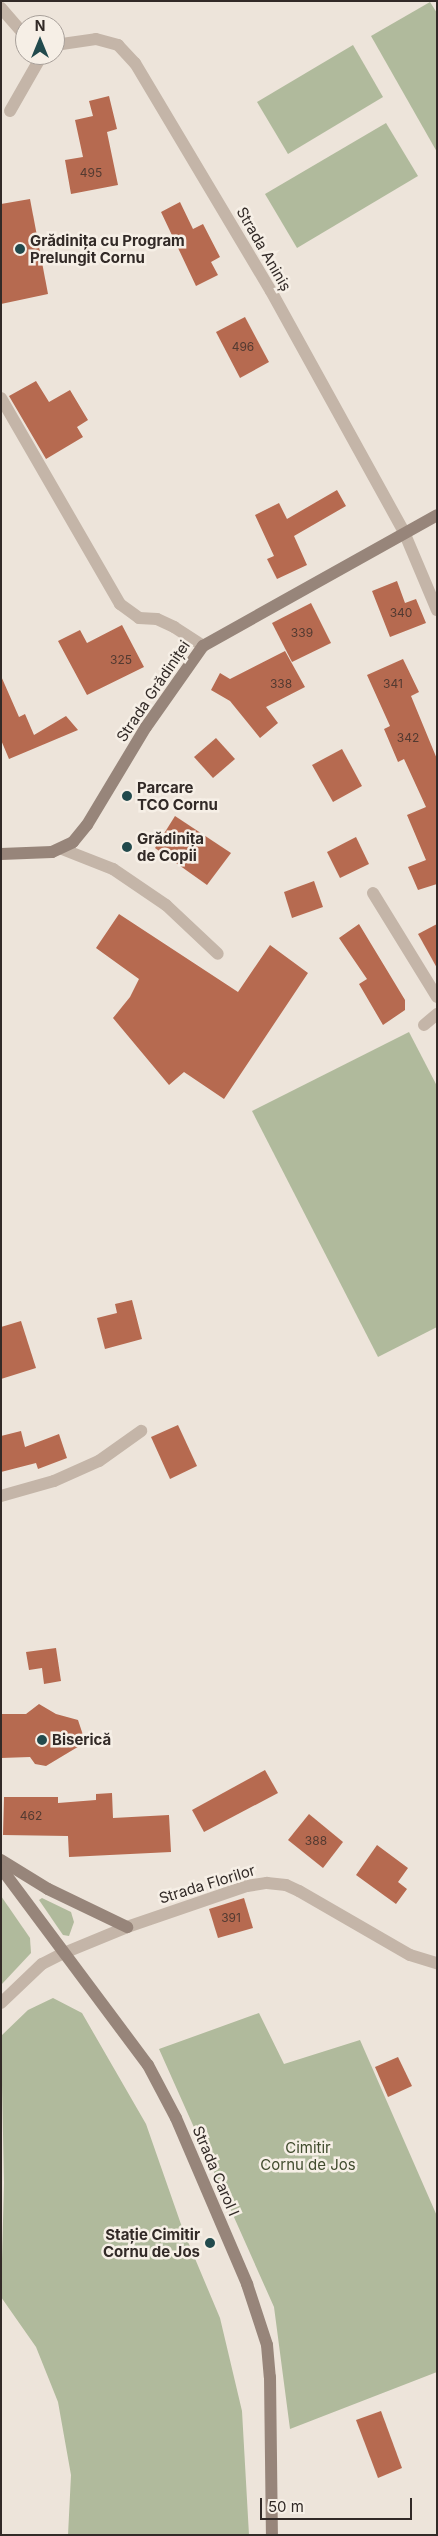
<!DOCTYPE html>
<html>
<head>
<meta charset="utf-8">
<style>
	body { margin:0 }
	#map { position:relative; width:438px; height:2536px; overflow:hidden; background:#ede4da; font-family:Inter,sans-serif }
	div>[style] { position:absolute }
	.green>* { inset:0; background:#b0ba9c }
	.building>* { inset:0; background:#b66a50 }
	.lane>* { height:12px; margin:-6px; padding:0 6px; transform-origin:6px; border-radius:6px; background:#c4b5a8 }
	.street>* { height:12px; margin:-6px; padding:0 6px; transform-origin:6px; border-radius:6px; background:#c4b5a8 }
	.secondary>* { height:12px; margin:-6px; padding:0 6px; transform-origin:6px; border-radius:6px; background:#97857a }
	.dots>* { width:14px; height:14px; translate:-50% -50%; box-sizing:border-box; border:2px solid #f6efe6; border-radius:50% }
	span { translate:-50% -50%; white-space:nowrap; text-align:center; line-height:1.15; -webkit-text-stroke:5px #f6efe6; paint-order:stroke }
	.number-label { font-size:12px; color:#533a31 }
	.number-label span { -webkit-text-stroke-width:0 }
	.poi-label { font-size:15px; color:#322a27; font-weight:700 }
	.left { translate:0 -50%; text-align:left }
	.right { translate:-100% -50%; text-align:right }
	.street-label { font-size:15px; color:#322a27 }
	.park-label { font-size:15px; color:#414c2e }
	.frame { position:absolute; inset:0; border:2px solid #322a27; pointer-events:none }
	.north { position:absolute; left:15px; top:15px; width:50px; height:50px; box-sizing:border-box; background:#f6efe6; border:1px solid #a8a09a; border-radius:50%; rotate:0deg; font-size:14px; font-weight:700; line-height:20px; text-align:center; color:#322a27 }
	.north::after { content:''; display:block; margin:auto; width:18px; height:22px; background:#224a4d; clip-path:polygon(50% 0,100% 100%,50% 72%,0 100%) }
	.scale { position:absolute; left:260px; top:2498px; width:152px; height:22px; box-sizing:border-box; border:2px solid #322a27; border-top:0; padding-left:6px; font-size:15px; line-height:18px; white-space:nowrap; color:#322a27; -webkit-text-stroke:4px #f6efe6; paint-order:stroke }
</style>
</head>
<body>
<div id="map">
	<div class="green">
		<div style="clip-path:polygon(430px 2px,437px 13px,437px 152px,371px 36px)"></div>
		<div style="clip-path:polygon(353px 45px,383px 97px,288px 154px,257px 102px)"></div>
		<div style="clip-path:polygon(386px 123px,418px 176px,297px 248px,265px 194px)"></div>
		<div style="clip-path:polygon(409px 1032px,437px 1086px,437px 1327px,378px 1357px,252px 1111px)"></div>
		<div style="clip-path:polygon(1px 1896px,30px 1938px,31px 1953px,1px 1985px)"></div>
		<div style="clip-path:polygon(42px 1898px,71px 1912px,74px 1922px,69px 1936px,63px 1935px,39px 1900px)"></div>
		<div style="clip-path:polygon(53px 1998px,82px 2013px,146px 2124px,183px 2230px,220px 2318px,242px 2411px,249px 2535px,68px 2535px,71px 2475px,58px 2402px,36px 2347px,1px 2297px,4px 2183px,1px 2036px,28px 2010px)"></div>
		<div style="clip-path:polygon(259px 2013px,284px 2064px,360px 2040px,437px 2216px,437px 2372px,290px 2429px,274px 2307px,159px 2049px)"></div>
	</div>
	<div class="building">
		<div style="clip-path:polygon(109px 96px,117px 129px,107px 132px,118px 185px,71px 194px,65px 160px,83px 157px,75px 120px,93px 116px,89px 101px)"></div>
		<div style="clip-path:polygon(30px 199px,48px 294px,1px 304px,1px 204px)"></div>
		<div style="clip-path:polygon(180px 202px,193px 229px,203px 224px,220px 257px,211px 262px,218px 275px,196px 286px,161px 212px)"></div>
		<div style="clip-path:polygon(245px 317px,269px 362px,240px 378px,216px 332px)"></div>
		<div style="clip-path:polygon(36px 381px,49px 402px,70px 390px,88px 420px,77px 427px,83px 437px,46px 459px,9px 396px)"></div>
		<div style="clip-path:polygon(337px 490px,346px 506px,294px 536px,307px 565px,277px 579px,267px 559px,274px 556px,255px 515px,279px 503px,287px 519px)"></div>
		<div style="clip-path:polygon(397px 581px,405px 603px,416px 599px,426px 623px,390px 637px,372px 591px)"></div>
		<div style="clip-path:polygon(311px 603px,331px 643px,292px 662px,272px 623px)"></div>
		<div style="clip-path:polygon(122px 625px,144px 667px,87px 695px,58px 641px,80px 630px,87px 643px)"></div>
		<div style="clip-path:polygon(285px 651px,305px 687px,266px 707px,278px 723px,260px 738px,230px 701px,211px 690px,220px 673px,230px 679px)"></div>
		<div style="clip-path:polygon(403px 659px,419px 692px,411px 696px,437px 759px,437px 884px,418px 890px,408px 867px,426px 860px,407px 815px,426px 807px,404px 759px,398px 762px,384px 729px,390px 726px,367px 675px)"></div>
		<div style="clip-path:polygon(1px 676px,19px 717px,25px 714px,34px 735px,66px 716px,78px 730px,9px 759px,1px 740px)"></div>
		<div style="clip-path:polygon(216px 738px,235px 759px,213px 778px,194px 757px)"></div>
		<div style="clip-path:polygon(342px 749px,362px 786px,333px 802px,312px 765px)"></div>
		<div style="clip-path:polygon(175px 816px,231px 853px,207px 885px,155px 848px)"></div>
		<div style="clip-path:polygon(356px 837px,369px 864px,340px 878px,327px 852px)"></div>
		<div style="clip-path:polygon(314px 881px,323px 907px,292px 918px,284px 892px)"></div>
		<div style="clip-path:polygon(119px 914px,238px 992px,270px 945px,308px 973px,224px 1099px,184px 1072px,169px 1085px,113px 1018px,130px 997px,139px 979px,96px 948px)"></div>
		<div style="clip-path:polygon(359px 924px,405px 1000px,405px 1010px,383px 1025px,359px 984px,367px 979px,339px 938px)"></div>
		<div style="clip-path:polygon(437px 924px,437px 968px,418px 934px)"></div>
		<div style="clip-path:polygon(132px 1300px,142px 1339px,105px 1349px,97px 1318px,117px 1313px,115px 1304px)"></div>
		<div style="clip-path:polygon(21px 1321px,36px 1368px,1px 1379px,1px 1327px)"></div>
		<div style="clip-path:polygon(178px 1425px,197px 1466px,170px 1479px,151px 1437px)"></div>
		<div style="clip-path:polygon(21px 1431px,25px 1447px,59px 1434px,67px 1458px,38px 1469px,36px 1463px,1px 1472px,1px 1436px)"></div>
		<div style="clip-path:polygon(56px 1648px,61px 1681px,44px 1684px,42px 1668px,29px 1670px,26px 1652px)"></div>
		<div style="clip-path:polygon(39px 1704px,56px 1714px,78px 1720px,83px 1735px,81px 1745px,46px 1766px,35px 1764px,30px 1757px,1px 1758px,1px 1714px,26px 1714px)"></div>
		<div style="clip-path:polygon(265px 1770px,278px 1793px,204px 1832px,192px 1810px)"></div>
		<div style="clip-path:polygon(112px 1793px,113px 1818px,169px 1815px,171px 1852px,69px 1857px,68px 1836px,3px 1835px,4px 1797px,58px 1797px,58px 1803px,96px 1800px,96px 1794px)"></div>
		<div style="clip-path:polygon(309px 1814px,343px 1842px,323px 1868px,288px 1840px)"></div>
		<div style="clip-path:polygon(377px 1845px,408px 1868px,398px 1882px,407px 1889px,396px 1904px,356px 1875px)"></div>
		<div style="clip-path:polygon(244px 1898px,253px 1928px,218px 1938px,209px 1909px)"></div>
		<div style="clip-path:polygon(398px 2057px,412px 2086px,388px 2097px,375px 2067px)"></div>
		<div style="clip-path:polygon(381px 2411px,402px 2468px,378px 2478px,356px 2420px)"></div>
	</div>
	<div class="lane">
		<div style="left:10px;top:111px;width:64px;rotate:-60.3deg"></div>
		<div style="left:62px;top:849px;width:55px;rotate:21.4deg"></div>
		<div style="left:113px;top:869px;width:64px;rotate:34.2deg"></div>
		<div style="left:166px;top:905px;width:71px;rotate:43.3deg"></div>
	</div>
	<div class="street">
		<div style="left:1px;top:8px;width:37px;rotate:49deg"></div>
		<div style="left:55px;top:45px;width:41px;rotate:-8.3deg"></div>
		<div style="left:96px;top:39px;width:23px;rotate:15deg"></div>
		<div style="left:118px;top:45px;width:25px;rotate:47deg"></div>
		<div style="left:135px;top:63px;width:265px;rotate:59.2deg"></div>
		<div style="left:271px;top:291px;width:275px;rotate:61.1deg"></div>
		<div style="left:404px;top:532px;width:85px;rotate:67.1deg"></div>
		<div style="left:1px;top:398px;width:238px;rotate:60deg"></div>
		<div style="left:120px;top:604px;width:24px;rotate:36deg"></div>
		<div style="left:139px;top:618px;width:18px;rotate:3deg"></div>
		<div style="left:157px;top:619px;width:19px;rotate:25deg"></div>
		<div style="left:174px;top:627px;width:35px;rotate:33deg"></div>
		<div style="left:373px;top:893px;width:122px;rotate:58.4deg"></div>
		<div style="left:424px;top:1025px;width:17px;rotate:-40deg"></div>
		<div style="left:1px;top:1496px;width:55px;rotate:-15.8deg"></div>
		<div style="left:54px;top:1481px;width:49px;rotate:-24deg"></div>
		<div style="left:99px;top:1461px;width:52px;rotate:-35.5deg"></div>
		<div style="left:1px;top:2003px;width:57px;rotate:-43.6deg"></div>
		<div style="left:42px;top:1964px;width:25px;rotate:-27deg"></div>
		<div style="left:64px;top:1953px;width:68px;rotate:-22.4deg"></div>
		<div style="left:127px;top:1927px;width:127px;rotate:-18.9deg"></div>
		<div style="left:247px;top:1886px;width:20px;rotate:-9deg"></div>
		<div style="left:267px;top:1883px;width:19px;rotate:6deg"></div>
		<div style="left:286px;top:1885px;width:14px;rotate:25deg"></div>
		<div style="left:299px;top:1891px;width:128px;rotate:30deg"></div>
		<div style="left:410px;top:1955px;width:28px;rotate:17deg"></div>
	</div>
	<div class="secondary">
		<div style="left:1px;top:854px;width:51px;rotate:-2.2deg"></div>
		<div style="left:52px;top:852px;width:23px;rotate:-25deg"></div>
		<div style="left:73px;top:842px;width:22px;rotate:-51deg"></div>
		<div style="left:87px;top:825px;width:114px;rotate:-59deg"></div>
		<div style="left:146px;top:727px;width:99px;rotate:-54.9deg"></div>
		<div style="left:203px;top:646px;width:268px;rotate:-29.2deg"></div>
		<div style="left:1px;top:1860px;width:55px;rotate:31.7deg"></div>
		<div style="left:48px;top:1889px;width:88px;rotate:25.7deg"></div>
		<div style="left:1px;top:1868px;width:246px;rotate:53.3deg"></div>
		<div style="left:148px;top:2065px;width:60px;rotate:62.2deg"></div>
		<div style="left:176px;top:2118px;width:181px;rotate:66.8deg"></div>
		<div style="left:247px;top:2284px;width:64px;rotate:71.8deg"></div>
		<div style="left:267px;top:2345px;width:32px;rotate:85deg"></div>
		<div style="left:270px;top:2377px;width:158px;rotate:89.3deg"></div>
	</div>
	<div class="dots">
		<div style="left:20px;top:249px;background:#224a4d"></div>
		<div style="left:127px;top:796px;background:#224a4d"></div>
		<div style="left:127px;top:847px;background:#224a4d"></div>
		<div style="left:42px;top:1740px;background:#224a4d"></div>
		<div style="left:210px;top:2243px;background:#224a4d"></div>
	</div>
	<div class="number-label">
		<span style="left:91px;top:173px">495</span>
		<span style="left:243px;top:347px">496</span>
		<span style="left:401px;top:613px">340</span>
		<span style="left:302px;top:633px">339</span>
		<span style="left:121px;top:660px">325</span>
		<span style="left:281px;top:684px">338</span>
		<span style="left:393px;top:684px">341</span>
		<span style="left:408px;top:738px">342</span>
		<span style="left:31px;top:1816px">462</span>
		<span style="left:316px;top:1841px">388</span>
		<span style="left:231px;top:1918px">391</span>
	</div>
	<div class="poi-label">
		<span class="left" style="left:30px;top:249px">Grădinița cu Program<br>Prelungit Cornu</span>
		<span class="left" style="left:137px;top:796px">Parcare<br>TCO Cornu</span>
		<span class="left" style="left:137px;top:847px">Grădinița<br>de Copii</span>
		<span class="left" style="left:52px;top:1740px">Biserică</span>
		<span class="right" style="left:200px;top:2243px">Stație Cimitir<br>Cornu de Jos</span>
	</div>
	<div class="street-label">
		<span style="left:264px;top:249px;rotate:60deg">Strada Aniniș</span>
		<span style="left:153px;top:691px;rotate:-56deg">Strada Grădiniței</span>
		<span style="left:207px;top:1884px;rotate:-17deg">Strada Florilor</span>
		<span style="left:216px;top:2171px;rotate:67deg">Strada Carol I</span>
	</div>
	<div class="park-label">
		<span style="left:308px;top:2156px">Cimitir<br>Cornu de Jos</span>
	</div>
	<div class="frame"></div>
	<div class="north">N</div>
	<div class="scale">50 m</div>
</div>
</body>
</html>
